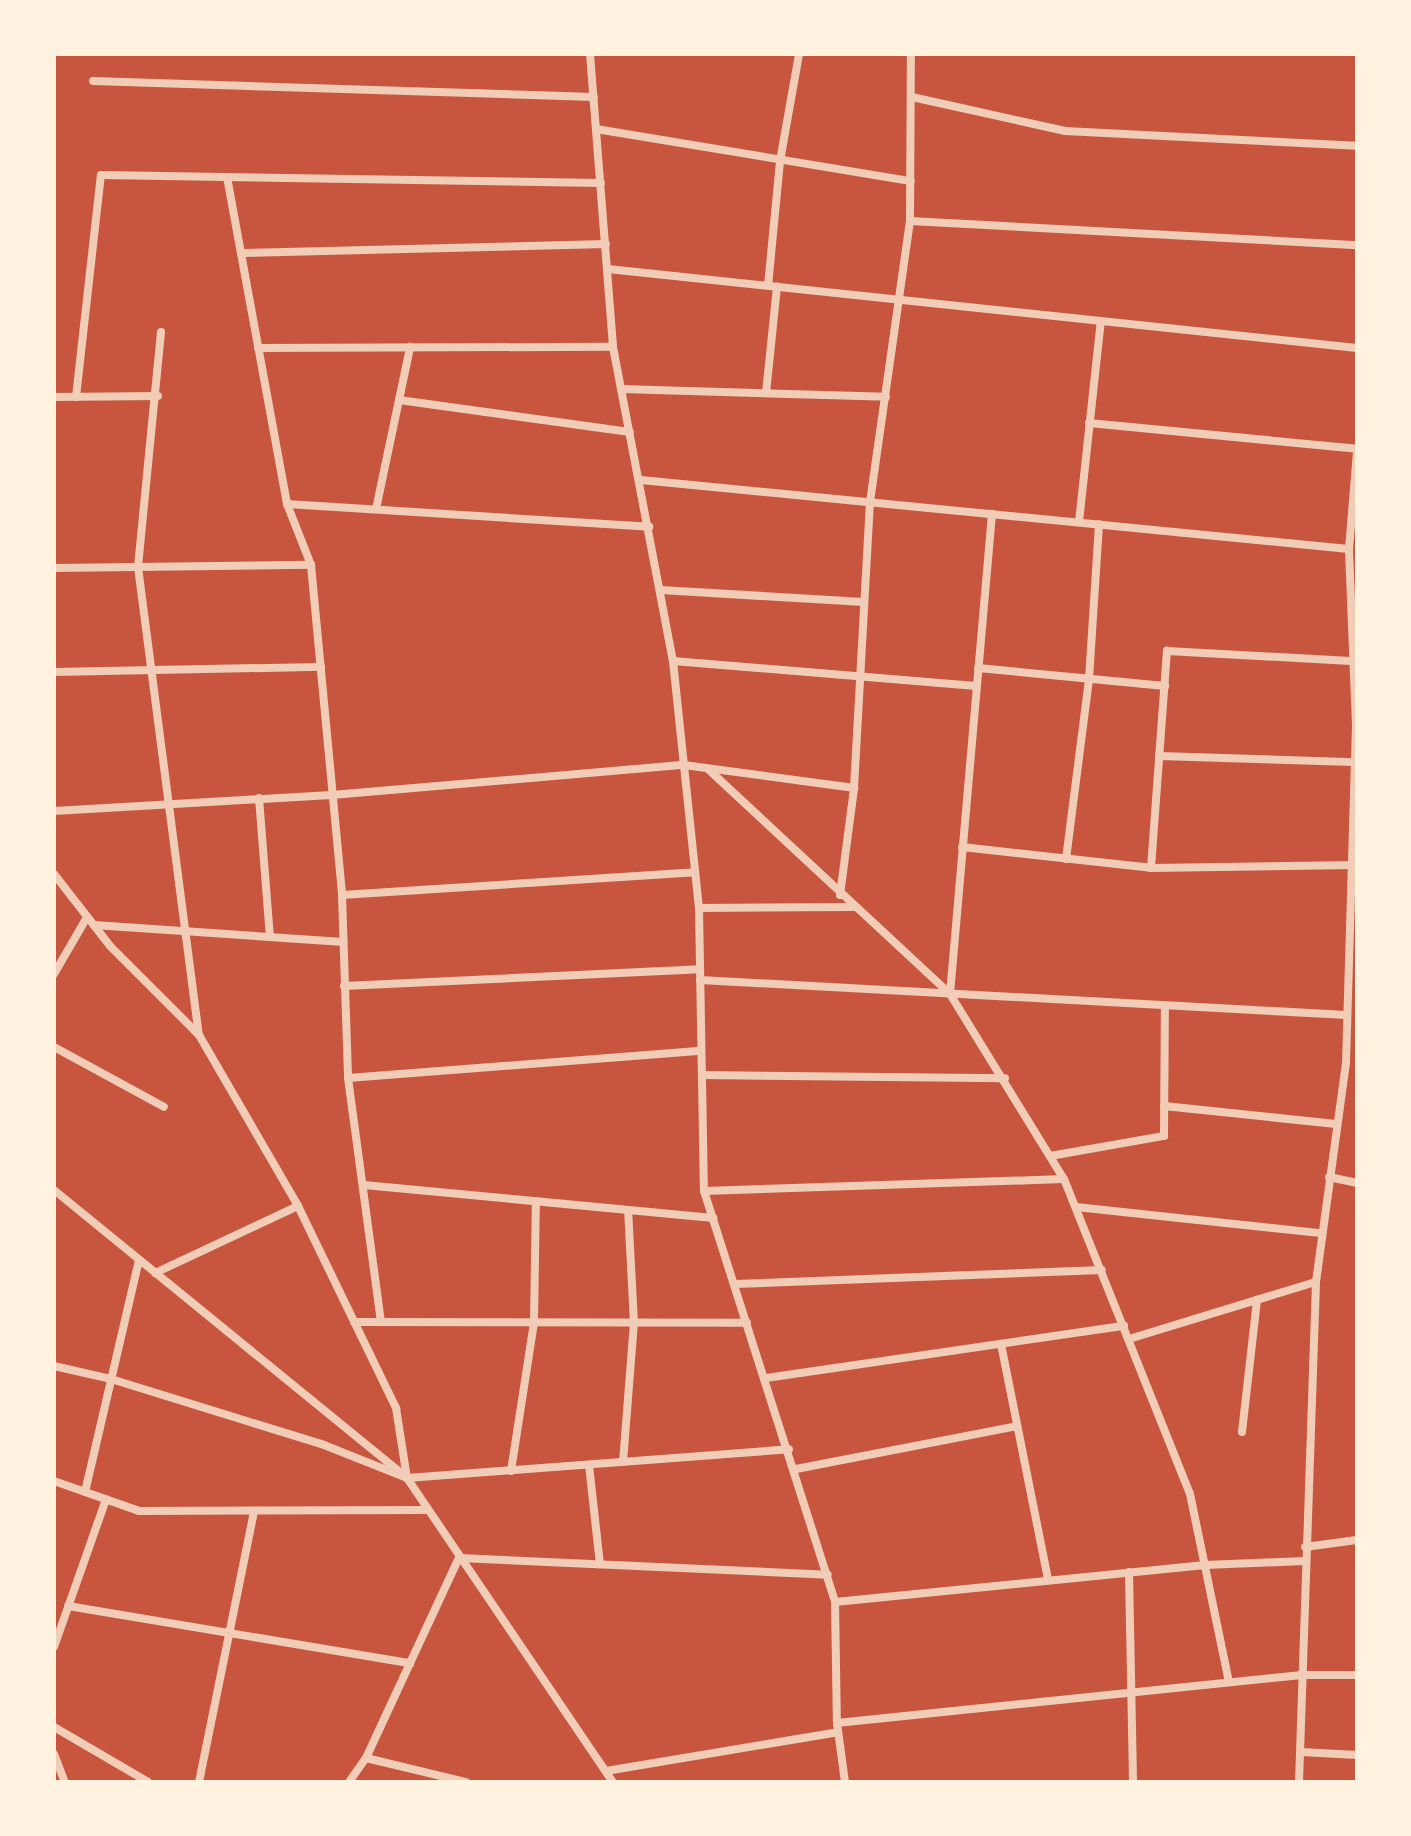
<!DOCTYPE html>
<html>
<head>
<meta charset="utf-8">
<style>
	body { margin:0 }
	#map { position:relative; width:1411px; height:1836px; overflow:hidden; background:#c8553d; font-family:Merriweather,serif }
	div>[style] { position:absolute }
	.minor>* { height:8px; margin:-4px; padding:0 4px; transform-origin:4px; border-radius:4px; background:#f1ccb7 }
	span { translate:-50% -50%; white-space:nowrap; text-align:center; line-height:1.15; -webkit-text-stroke:8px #fff3e0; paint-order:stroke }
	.frame { position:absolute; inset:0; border:56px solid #fff3e0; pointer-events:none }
</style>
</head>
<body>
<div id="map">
	<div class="minor">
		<div style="left:590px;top:54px;width:294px;rotate:85.5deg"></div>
		<div style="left:613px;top:347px;width:320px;rotate:79.2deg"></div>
		<div style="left:673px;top:661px;width:248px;rotate:84deg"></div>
		<div style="left:699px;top:908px;width:283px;rotate:89deg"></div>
		<div style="left:704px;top:1191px;width:431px;rotate:72.3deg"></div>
		<div style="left:835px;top:1602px;width:121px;rotate:89.1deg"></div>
		<div style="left:837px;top:1723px;width:60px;rotate:82.3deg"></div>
		<div style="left:93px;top:81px;width:501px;rotate:1.83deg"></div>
		<div style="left:912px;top:97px;width:157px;rotate:12.5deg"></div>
		<div style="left:1065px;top:131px;width:292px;rotate:2.9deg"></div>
		<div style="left:596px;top:129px;width:319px;rotate:9.4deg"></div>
		<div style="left:227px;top:177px;width:332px;rotate:79.6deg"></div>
		<div style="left:287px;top:504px;width:66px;rotate:68.5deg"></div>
		<div style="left:311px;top:565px;width:331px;rotate:84.6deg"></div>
		<div style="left:342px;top:895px;width:183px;rotate:88.1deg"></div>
		<div style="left:348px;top:1078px;width:246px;rotate:82.3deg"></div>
		<div style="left:910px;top:221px;width:448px;rotate:3.1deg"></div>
		<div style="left:241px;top:253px;width:365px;rotate:-1.4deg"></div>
		<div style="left:608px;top:269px;width:753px;rotate:6.02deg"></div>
		<div style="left:768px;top:286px;width:126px;rotate:-84.5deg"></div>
		<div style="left:780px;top:161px;width:109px;rotate:-79.9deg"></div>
		<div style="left:161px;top:332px;width:236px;rotate:95.6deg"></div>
		<div style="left:138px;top:567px;width:471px;rotate:82.6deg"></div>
		<div style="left:258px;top:348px;width:355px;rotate:-0.2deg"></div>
		<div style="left:621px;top:389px;width:265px;rotate:1.7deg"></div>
		<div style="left:766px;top:393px;width:107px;rotate:-84.1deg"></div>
		<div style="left:54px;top:397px;width:104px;rotate:-0.6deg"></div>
		<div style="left:76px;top:397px;width:223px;rotate:-83.6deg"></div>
		<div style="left:101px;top:175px;width:500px;rotate:0.92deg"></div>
		<div style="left:399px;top:400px;width:233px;rotate:7.9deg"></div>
		<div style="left:1089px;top:423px;width:269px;rotate:5.5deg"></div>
		<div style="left:641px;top:480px;width:711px;rotate:5.57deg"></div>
		<div style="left:287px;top:504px;width:363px;rotate:3.6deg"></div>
		<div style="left:376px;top:509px;width:166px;rotate:-78.1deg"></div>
		<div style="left:1079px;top:522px;width:202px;rotate:-83.8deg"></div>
		<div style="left:54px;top:568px;width:257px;rotate:-0.7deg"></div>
		<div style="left:661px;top:590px;width:203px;rotate:3.4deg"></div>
		<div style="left:673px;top:661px;width:304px;rotate:4.7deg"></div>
		<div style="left:978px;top:668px;width:188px;rotate:5.5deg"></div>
		<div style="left:54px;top:672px;width:267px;rotate:-1.1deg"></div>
		<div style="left:1159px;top:756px;width:195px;rotate:1.8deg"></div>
		<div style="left:708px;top:769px;width:330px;rotate:42.9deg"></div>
		<div style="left:950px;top:994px;width:217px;rotate:58.4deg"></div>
		<div style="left:1064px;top:1179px;width:339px;rotate:68.2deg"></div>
		<div style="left:1190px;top:1494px;width:192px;rotate:78.3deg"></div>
		<div style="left:259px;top:798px;width:139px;rotate:85.5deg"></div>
		<div style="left:54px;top:811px;width:278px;rotate:-3.3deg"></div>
		<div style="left:332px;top:795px;width:353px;rotate:-4.9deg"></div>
		<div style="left:684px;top:765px;width:172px;rotate:7.7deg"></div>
		<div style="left:962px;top:847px;width:190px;rotate:6.3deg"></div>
		<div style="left:1151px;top:868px;width:206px;rotate:-0.8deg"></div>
		<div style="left:1066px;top:859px;width:181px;rotate:-82.7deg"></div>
		<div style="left:1089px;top:679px;width:155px;rotate:-86.3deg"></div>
		<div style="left:1151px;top:868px;width:218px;rotate:-85.8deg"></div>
		<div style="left:1167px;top:651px;width:184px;rotate:3.1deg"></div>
		<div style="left:54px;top:874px;width:91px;rotate:52.1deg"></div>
		<div style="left:110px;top:946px;width:126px;rotate:45deg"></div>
		<div style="left:199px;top:1035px;width:198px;rotate:59.9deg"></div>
		<div style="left:298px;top:1206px;width:225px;rotate:64.1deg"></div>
		<div style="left:396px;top:1408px;width:71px;rotate:81.1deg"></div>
		<div style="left:342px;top:895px;width:354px;rotate:-3.7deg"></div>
		<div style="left:840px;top:895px;width:108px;rotate:-82.5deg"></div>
		<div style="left:854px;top:788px;width:286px;rotate:-86.8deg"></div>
		<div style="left:870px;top:502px;width:284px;rotate:-81.9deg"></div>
		<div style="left:910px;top:221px;width:167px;rotate:-89.7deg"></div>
		<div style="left:699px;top:908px;width:154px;rotate:-0.4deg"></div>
		<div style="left:94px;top:925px;width:250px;rotate:3.9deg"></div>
		<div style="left:54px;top:974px;width:66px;rotate:-59.9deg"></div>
		<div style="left:700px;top:980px;width:647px;rotate:3.1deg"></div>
		<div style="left:344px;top:986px;width:356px;rotate:-2.7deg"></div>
		<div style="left:950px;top:994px;width:482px;rotate:-85deg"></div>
		<div style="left:54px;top:1047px;width:125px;rotate:28.6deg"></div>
		<div style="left:702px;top:1075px;width:303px;rotate:0.6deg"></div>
		<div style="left:348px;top:1078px;width:354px;rotate:-4.4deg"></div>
		<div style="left:1164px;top:1106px;width:173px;rotate:6deg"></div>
		<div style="left:1050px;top:1156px;width:116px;rotate:-10deg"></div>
		<div style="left:1164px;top:1136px;width:131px;rotate:-89.6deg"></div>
		<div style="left:1329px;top:1177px;width:29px;rotate:12deg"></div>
		<div style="left:364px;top:1185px;width:351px;rotate:5.4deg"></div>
		<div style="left:54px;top:1190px;width:456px;rotate:39.2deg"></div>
		<div style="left:407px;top:1478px;width:367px;rotate:55.9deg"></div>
		<div style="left:704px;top:1191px;width:360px;rotate:-1.9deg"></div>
		<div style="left:1076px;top:1207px;width:246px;rotate:6.1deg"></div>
		<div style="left:155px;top:1273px;width:158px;rotate:-25.1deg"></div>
		<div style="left:735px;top:1284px;width:367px;rotate:-2.2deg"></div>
		<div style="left:354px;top:1322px;width:393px;rotate:0.1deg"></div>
		<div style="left:1129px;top:1339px;width:195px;rotate:-17deg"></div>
		<div style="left:1001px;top:1344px;width:241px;rotate:78.7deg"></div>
		<div style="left:54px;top:1366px;width:58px;rotate:12.8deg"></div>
		<div style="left:111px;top:1379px;width:223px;rotate:17.2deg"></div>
		<div style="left:324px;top:1445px;width:89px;rotate:21.7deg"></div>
		<div style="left:407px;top:1478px;width:383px;rotate:-4.3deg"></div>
		<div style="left:766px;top:1378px;width:362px;rotate:-8.3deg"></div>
		<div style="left:1242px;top:1432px;width:133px;rotate:-83.5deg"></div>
		<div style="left:623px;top:1462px;width:139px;rotate:-85.5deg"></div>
		<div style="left:634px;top:1323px;width:113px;rotate:-93deg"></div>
		<div style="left:589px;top:1465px;width:100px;rotate:83.7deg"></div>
		<div style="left:796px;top:1469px;width:225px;rotate:-11deg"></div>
		<div style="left:511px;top:1471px;width:151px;rotate:-81.2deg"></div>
		<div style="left:534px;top:1322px;width:121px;rotate:-89.1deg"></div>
		<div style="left:54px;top:1481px;width:90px;rotate:19.4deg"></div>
		<div style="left:139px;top:1511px;width:289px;rotate:-0.2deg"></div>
		<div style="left:85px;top:1492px;width:238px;rotate:-76.9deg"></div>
		<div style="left:1305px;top:1547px;width:52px;rotate:-7.7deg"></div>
		<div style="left:1129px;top:1572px;width:210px;rotate:88.9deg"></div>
		<div style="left:835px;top:1602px;width:372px;rotate:-5.7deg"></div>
		<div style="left:1205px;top:1565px;width:99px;rotate:-2.3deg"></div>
		<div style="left:68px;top:1606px;width:347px;rotate:9.5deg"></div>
		<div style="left:54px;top:1647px;width:157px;rotate:-70.6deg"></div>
		<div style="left:837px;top:1723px;width:470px;rotate:-5.9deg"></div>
		<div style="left:1305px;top:1675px;width:52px"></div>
		<div style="left:54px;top:1727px;width:109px;rotate:30.3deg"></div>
		<div style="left:1301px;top:1752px;width:56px;rotate:3.1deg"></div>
		<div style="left:54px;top:1754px;width:30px;rotate:69deg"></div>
		<div style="left:366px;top:1758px;width:103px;rotate:13.5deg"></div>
		<div style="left:606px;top:1771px;width:235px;rotate:-9.5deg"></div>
		<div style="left:199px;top:1782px;width:277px;rotate:-78.5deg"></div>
		<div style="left:349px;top:1782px;width:29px;rotate:-55deg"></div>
		<div style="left:366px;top:1758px;width:221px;rotate:-65.1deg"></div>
		<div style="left:459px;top:1558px;width:369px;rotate:2.6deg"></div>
		<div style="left:1299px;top:1782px;width:500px;rotate:-88.05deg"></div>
		<div style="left:1316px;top:1282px;width:221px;rotate:-82.2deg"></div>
		<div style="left:1346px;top:1063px;width:338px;rotate:-88.3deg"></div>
		<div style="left:1356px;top:725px;width:176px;rotate:-92.3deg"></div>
		<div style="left:1349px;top:549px;width:97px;rotate:-85.3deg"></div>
	</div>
	<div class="frame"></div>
</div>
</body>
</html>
